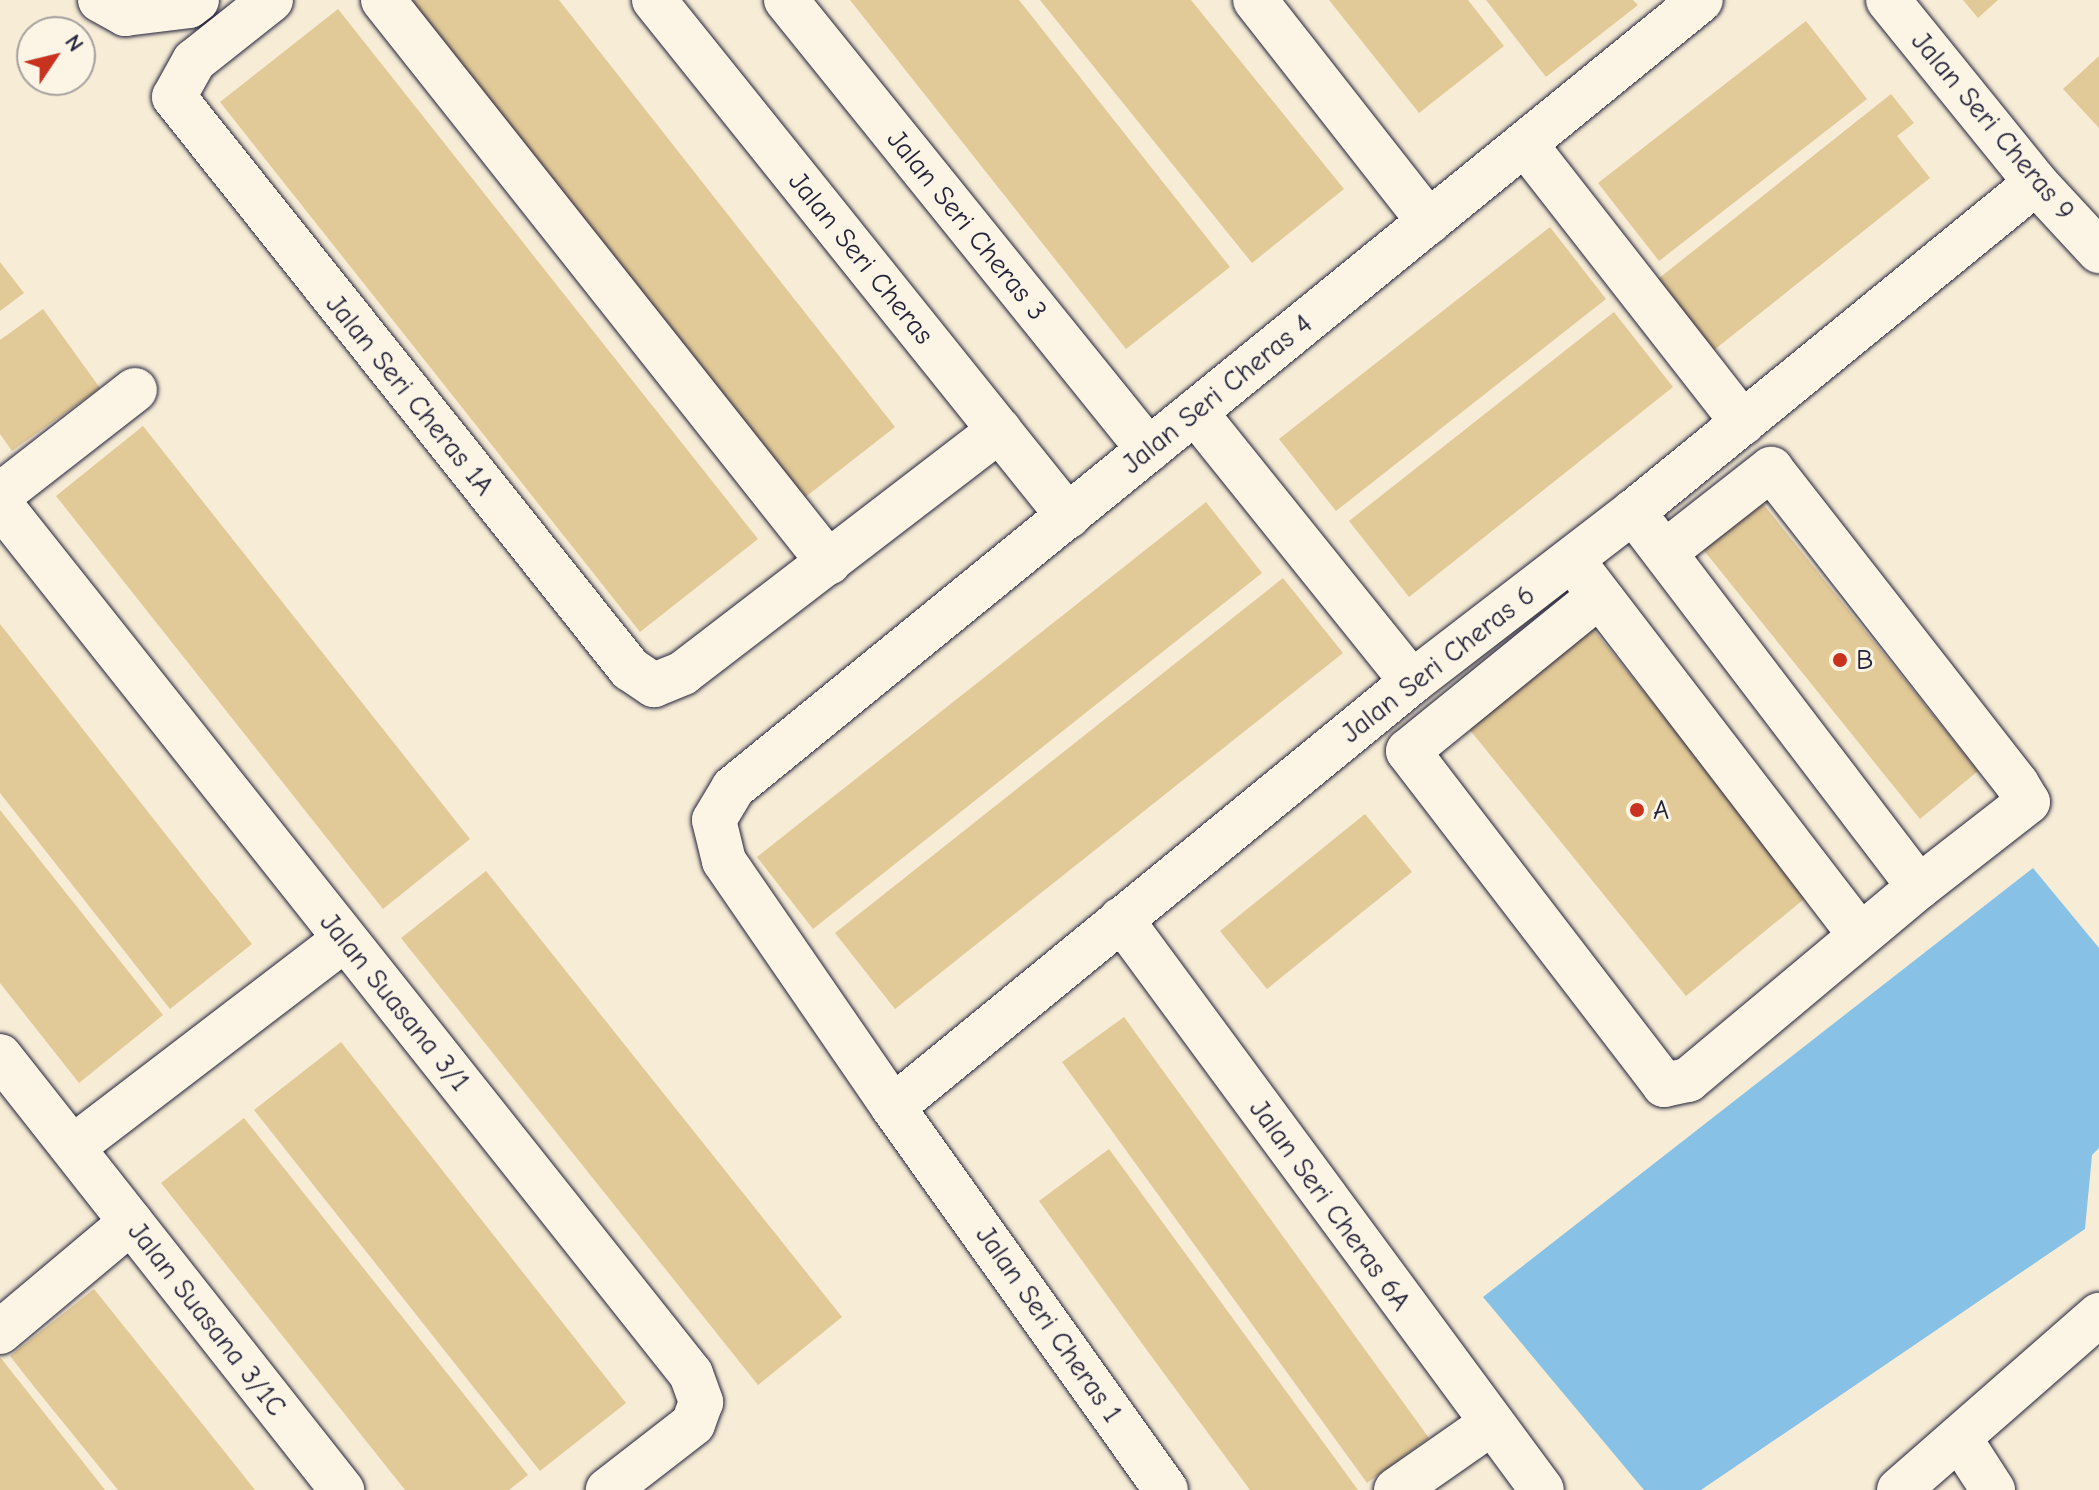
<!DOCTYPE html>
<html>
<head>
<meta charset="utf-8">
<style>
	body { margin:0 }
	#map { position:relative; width:2099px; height:1490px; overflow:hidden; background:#f7ecd6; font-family:"Comic Neue",sans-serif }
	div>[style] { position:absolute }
	.water>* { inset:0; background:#87c1e6 }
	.building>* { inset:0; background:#e2c998 }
	.roads { filter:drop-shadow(0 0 2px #22223b) drop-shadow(0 0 2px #22223b) }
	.minor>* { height:44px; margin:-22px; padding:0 22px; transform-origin:22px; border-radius:22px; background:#fcf5e5 }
	.dots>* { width:22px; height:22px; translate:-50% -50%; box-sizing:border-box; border:4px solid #fcf5e5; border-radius:50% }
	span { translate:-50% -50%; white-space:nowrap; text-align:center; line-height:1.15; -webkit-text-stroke:6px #fcf5e5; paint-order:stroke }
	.street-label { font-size:28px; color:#22223b }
	.poi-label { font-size:28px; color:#22223b }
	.left { translate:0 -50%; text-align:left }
	.north { position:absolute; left:16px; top:16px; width:80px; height:80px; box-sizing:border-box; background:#fcf5e5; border:2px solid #a5a1a1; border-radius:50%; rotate:55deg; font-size:22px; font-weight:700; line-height:32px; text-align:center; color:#22223b }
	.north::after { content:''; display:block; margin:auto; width:28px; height:36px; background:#c8321e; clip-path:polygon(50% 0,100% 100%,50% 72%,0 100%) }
</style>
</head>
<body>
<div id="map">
	<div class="water">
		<div style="clip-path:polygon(2033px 868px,2099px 948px,2099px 1148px,2092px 1155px,2085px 1229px,1701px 1490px,1644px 1490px,1483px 1297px)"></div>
	</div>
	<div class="building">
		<div style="clip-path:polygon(404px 0,559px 0,895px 427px,799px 502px)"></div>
		<div style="clip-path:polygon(850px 0,1019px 0,1230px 267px,1126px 349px)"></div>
		<div style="clip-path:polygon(1040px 0,1191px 0,1344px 189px,1252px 263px)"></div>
		<div style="clip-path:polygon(1329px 0,1468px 0,1504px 46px,1419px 113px)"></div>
		<div style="clip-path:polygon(1486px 0,1633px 0,1638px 5px,1546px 77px)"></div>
		<div style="clip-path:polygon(1963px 0,1998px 0,1978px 18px)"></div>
		<div style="clip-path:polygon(338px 9px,758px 539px,640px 632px,220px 102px)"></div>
		<div style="clip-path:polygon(1806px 21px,1867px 99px,1659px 261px,1598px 183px)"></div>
		<div style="clip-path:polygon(2099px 56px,2099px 128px,2063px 89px)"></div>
		<div style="clip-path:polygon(1891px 94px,1914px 123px,1897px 136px,1930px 178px,1714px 350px,1658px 279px)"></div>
		<div style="clip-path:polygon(1550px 227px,1606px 299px,1336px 511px,1279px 439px)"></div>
		<div style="clip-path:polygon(0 262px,24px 293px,0 311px)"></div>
		<div style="clip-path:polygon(43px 309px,100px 388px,12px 451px,0 434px,0 340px)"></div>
		<div style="clip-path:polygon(1614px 312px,1673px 387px,1409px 597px,1349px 521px)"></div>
		<div style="clip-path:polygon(143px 426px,470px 839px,383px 909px,56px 496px)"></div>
		<div style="clip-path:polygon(1760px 500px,1978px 771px,1920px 819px,1702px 548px)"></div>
		<div style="clip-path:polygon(1206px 502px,1262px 573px,813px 929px,757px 857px)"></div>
		<div style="clip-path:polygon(1283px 578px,1343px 653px,895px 1009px,835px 933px)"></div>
		<div style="clip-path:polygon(1588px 623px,1809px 895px,1686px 996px,1465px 724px)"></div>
		<div style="clip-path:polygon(0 624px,252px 944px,170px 1009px,0 793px)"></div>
		<div style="clip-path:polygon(0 810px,163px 1015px,79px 1083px,0 983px)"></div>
		<div style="clip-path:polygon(1365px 814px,1412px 872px,1267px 989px,1220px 931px)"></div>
		<div style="clip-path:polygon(486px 871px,842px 1317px,758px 1385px,401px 938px)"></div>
		<div style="clip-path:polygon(1124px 1017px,1429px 1438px,1367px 1483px,1062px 1062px)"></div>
		<div style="clip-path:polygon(341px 1042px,626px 1403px,540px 1471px,254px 1110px)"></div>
		<div style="clip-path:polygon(244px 1118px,528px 1475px,509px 1490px,405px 1490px,161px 1183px)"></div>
		<div style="clip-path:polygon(1109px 1149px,1307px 1420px,1358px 1490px,1250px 1490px,1146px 1349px,1039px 1201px)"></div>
		<div style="clip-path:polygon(94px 1289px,236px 1466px,255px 1490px,118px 1490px,36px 1389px,10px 1356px)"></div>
		<div style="clip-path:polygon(0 1357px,23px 1386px,105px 1490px,0 1490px)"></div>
	</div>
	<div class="roads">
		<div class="minor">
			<div style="left:100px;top:0;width:29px;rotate:29deg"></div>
			<div style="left:125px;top:14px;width:64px;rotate:-7.1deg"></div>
			<div style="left:189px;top:6px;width:10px;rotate:-37deg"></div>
			<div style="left:271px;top:0;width:98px;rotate:141.6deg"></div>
			<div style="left:194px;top:61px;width:41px;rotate:119.1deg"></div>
			<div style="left:174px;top:97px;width:732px;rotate:51.44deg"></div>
			<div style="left:630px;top:669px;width:29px;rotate:34deg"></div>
			<div style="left:654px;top:685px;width:31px;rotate:-22deg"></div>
			<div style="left:683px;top:673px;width:399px;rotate:-37.5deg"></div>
			<div style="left:383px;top:0;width:718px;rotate:51.61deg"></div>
			<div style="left:654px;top:0;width:662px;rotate:51.26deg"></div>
			<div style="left:786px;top:0;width:578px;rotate:51.11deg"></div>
			<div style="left:1255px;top:0;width:282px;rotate:51.9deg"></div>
			<div style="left:1888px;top:0;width:235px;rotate:51deg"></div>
			<div style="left:2036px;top:183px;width:93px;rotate:47.2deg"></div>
			<div style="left:1525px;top:144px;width:354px;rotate:52deg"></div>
			<div style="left:1195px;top:412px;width:346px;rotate:51.2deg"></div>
			<div style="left:0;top:495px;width:171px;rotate:-37.9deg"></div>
			<div style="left:0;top:504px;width:1111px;rotate:51.54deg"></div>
			<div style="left:691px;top:1374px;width:30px;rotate:70deg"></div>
			<div style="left:701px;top:1402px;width:23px;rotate:110deg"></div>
			<div style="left:693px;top:1424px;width:108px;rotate:142.2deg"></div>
			<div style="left:1665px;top:552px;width:135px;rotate:-38.1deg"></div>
			<div style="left:1771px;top:469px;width:400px;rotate:52deg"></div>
			<div style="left:2017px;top:784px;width:21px;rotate:59deg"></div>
			<div style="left:2028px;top:802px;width:138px;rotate:142.1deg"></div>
			<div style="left:1583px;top:574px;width:455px;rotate:52.5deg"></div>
			<div style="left:1599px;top:596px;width:246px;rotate:140.9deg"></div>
			<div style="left:1408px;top:751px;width:421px;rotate:52.5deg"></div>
			<div style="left:1664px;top:1085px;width:25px;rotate:-12deg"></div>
			<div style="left:1688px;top:1080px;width:301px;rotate:-39.9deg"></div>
			<div style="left:1919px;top:887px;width:472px;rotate:-127.3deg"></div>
			<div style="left:1121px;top:919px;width:709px;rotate:53.6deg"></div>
			<div style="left:0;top:1056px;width:553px;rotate:51.76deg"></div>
			<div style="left:893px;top:1107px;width:298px;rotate:-124.5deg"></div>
			<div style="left:724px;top:861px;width:42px;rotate:-103.7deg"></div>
			<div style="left:714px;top:820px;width:37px;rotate:-59deg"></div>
			<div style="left:733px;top:788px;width:1248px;rotate:-39.15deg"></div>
			<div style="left:73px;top:1147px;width:342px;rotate:-37.4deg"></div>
			<div style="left:0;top:1332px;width:171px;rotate:-40deg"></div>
			<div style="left:1960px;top:1439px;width:61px;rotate:57.1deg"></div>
			<div style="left:1166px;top:1490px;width:470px;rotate:-125.5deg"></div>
			<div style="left:893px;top:1107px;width:671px;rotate:-39.31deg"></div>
			<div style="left:1412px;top:682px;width:279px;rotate:-37.6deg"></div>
			<div style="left:1633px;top:512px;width:520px;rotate:-39.23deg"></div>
			<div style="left:1396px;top:1490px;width:117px;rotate:-34.9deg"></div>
			<div style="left:1899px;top:1490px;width:266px;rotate:-41.2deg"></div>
		</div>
	</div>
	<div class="dots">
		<div style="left:1840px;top:660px;background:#c8321e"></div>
		<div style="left:1637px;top:810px;background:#c8321e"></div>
	</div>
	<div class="street-label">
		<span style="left:1993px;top:126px;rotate:50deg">Jalan Seri Cheras 9</span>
		<span style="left:967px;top:225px;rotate:51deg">Jalan Seri Cheras 3</span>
		<span style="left:861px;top:258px;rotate:51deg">Jalan Seri Cheras</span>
		<span style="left:1217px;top:394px;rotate:-39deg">Jalan Seri Cheras 4</span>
		<span style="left:410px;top:395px;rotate:51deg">Jalan Seri Cheras 1A</span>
		<span style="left:1438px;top:664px;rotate:-38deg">Jalan Seri Cheras 6</span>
		<span style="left:395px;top:1002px;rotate:51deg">Jalan Suasana 3/1</span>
		<span style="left:1330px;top:1205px;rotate:54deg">Jalan Seri Cheras 6A</span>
		<span style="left:207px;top:1319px;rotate:52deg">Jalan Suasana 3/1C</span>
		<span style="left:1049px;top:1324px;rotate:55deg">Jalan Seri Cheras 1</span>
	</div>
	<div class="poi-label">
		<span class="left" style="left:1856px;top:660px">B</span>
		<span class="left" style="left:1653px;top:810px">A</span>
	</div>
	<div class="north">N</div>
</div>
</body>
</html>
